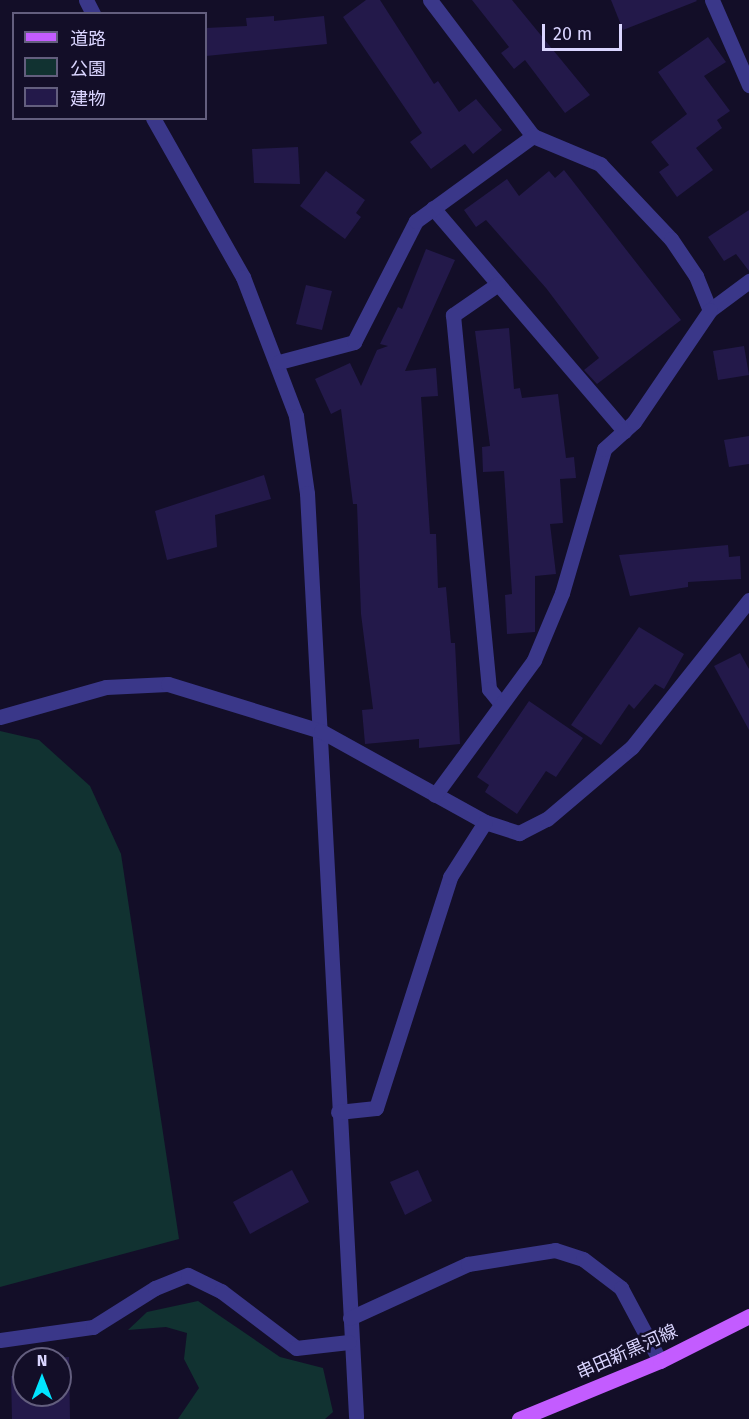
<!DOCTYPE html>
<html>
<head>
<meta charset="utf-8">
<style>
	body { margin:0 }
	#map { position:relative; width:749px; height:1419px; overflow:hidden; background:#130e28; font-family:"Fira Sans","Noto Sans JP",sans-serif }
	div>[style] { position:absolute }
	.green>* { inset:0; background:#113231 }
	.building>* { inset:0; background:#23194a }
	.minor>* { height:15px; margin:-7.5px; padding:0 7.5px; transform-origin:7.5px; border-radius:7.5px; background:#3a3789 }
	.major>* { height:15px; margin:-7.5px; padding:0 7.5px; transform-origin:7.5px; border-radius:7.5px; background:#c35cff }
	span { translate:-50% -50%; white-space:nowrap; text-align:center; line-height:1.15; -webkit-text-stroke:5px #130e28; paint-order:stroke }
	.street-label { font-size:18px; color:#dad5ff }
	.legend { position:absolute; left:12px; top:12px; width:195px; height:108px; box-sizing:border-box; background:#130e28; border:2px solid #635e7e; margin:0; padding:8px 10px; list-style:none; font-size:18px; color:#dad5ff }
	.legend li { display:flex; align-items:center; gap:12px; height:30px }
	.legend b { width:30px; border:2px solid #635e7e }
	.north { position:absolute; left:12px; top:1347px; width:60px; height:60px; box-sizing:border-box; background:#130e28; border:2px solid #635e7e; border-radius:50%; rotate:0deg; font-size:16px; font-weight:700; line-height:24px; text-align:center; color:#dad5ff }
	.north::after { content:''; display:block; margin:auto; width:21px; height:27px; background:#01e4ff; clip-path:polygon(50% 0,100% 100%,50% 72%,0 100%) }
	.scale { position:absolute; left:542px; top:24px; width:80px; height:27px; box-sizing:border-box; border:3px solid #dad5ff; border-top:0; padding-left:8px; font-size:18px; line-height:21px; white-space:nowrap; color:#dad5ff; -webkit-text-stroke:4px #130e28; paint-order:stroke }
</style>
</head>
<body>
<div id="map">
	<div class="green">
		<div style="clip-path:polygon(0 731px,39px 740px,90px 786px,121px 854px,179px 1239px,0 1287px)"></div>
		<div style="clip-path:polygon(198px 1301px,280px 1357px,323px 1368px,333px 1412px,325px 1419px,178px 1419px,199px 1388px,184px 1359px,187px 1333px,166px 1327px,128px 1330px,147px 1312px)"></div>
	</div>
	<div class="building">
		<div style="clip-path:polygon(366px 0,380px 0,434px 84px,438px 81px,459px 112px,476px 99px,502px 130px,473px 154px,465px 144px,431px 169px,410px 142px,422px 133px,343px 17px)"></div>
		<div style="clip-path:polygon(472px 0,512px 0,590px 95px,565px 113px,525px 60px,514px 69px,501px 53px,509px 47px)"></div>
		<div style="clip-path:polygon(611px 0,696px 0,697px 1px,623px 30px)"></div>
		<div style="clip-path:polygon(274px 16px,274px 21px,324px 16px,327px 44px,206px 56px,206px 28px,247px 26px,246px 18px)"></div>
		<div style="clip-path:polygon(708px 37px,726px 62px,704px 76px,730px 111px,717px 120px,722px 128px,696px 148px,713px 170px,677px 197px,659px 172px,669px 165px,651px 142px,687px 114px,658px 72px)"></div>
		<div style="clip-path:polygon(298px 147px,300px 184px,254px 183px,252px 149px)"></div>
		<div style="clip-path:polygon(564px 170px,681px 320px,597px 384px,584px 370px,599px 358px,546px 288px,486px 220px,476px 227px,464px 210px,507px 179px,519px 196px,549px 171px,555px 178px)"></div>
		<div style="clip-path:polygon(326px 171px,365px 200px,356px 213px,361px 217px,345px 239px,300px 206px)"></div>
		<div style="clip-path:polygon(749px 210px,749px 271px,736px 254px,724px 261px,708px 237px)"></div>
		<div style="clip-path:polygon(426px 249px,455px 260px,405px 371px,436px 368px,438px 396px,421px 397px,430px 534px,436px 534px,438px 588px,446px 587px,451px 643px,455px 643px,460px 744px,419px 748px,419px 739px,365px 744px,362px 710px,373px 709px,361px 614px,357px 504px,353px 504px,341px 409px,331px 414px,315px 379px,350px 363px,361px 386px,377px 350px,388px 346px,380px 344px,398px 307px,402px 309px)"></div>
		<div style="clip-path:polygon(306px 285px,332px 291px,322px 330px,296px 324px)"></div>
		<div style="clip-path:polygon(509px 328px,514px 389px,520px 388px,522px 398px,558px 394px,566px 458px,574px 457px,576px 478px,560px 479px,563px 523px,550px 524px,556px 574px,535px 576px,535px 632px,507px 634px,505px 595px,512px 594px,504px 471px,483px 472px,482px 447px,490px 446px,475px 331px)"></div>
		<div style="clip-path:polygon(744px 346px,749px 375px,718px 380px,713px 351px)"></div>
		<div style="clip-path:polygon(749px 436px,749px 464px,729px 467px,724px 440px)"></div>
		<div style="clip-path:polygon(264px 475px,271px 499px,215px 515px,217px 547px,167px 560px,155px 511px)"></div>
		<div style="clip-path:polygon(728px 545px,729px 557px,740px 556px,741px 579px,688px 582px,688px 587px,630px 596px,619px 555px)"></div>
		<div style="clip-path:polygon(639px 627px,684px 654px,664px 689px,655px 684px,634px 709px,629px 704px,601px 745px,571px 725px)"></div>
		<div style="clip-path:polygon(740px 653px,749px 669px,749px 730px,714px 666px)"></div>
		<div style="clip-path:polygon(529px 701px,583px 738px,556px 777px,546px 771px,517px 814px,485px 792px,489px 785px,477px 777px)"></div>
		<div style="clip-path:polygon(292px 1170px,309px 1202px,250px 1234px,233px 1202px)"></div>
		<div style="clip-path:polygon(418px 1170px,432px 1201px,405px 1215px,390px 1182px)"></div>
		<div style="clip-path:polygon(69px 1357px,70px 1419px,12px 1419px,11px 1376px,24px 1376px,24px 1395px,60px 1395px,60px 1359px,32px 1358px)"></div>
	</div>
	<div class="minor">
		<div style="left:86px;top:0;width:16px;rotate:63deg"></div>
		<div style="left:430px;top:0;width:171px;rotate:52.9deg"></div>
		<div style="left:533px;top:136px;width:73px;rotate:22.7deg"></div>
		<div style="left:600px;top:164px;width:103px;rotate:46.6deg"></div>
		<div style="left:671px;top:239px;width:45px;rotate:56deg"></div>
		<div style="left:696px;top:276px;width:37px;rotate:68deg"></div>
		<div style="left:710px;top:310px;width:49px;rotate:-36.6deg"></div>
		<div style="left:712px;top:0;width:93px;rotate:66.5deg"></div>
		<div style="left:153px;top:118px;width:183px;rotate:60.5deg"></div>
		<div style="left:243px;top:277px;width:149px;rotate:69.1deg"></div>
		<div style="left:296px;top:416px;width:78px;rotate:81.9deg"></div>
		<div style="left:307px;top:493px;width:925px;rotate:86.96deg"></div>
		<div style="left:433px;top:208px;width:294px;rotate:49.4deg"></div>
		<div style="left:498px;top:284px;width:55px;rotate:145.4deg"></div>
		<div style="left:453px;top:315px;width:376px;rotate:84.5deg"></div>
		<div style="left:489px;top:689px;width:19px;rotate:51deg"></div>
		<div style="left:279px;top:362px;width:78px;rotate:-14.9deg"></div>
		<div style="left:354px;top:342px;width:136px;rotate:-62.9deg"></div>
		<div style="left:416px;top:221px;width:145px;rotate:-36deg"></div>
		<div style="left:0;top:717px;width:110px;rotate:-15.8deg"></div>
		<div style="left:106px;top:687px;width:62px;rotate:-2.8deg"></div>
		<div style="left:168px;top:684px;width:160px;rotate:17.1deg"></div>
		<div style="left:321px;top:731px;width:188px;rotate:29deg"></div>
		<div style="left:485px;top:822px;width:36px;rotate:18deg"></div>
		<div style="left:519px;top:833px;width:31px;rotate:-27deg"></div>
		<div style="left:547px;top:819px;width:111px;rotate:-40.3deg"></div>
		<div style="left:632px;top:747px;width:188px;rotate:-51.5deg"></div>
		<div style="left:435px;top:795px;width:167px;rotate:-53.7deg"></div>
		<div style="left:534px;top:660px;width:73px;rotate:-67.3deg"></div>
		<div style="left:562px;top:593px;width:150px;rotate:-73.7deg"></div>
		<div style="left:604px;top:449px;width:40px;rotate:-42deg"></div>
		<div style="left:634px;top:422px;width:135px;rotate:-55.8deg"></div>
		<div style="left:338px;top:1112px;width:38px;rotate:-6deg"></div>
		<div style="left:376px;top:1108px;width:243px;rotate:-72.2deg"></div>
		<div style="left:450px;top:877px;width:65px;rotate:-57.5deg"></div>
		<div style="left:350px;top:1318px;width:130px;rotate:-24.6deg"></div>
		<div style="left:468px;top:1264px;width:88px;rotate:-9.1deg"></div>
		<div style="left:555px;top:1250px;width:29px;rotate:18deg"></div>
		<div style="left:583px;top:1259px;width:48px;rotate:37.3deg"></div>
		<div style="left:621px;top:1288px;width:83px;rotate:61.9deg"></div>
		<div style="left:0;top:1340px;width:94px;rotate:-8deg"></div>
		<div style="left:93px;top:1327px;width:73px;rotate:-32.2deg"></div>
		<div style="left:155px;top:1288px;width:35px;rotate:-22deg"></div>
		<div style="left:188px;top:1275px;width:37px;rotate:26deg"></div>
		<div style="left:221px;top:1291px;width:94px;rotate:37.2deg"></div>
		<div style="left:296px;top:1348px;width:53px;rotate:-6.5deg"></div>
	</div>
	<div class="major">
		<div style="left:519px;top:1419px;width:152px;rotate:-22.4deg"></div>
		<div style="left:660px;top:1361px;width:100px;rotate:-26.8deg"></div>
	</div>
	<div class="street-label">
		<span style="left:627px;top:1352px;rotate:-24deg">串田新黒河線</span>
	</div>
	<ul class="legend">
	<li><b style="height:8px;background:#c35cff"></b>道路</li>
	<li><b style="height:16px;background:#113231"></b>公園</li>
	<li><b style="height:16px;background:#23194a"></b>建物</li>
	</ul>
	<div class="north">N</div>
	<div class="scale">20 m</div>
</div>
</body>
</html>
